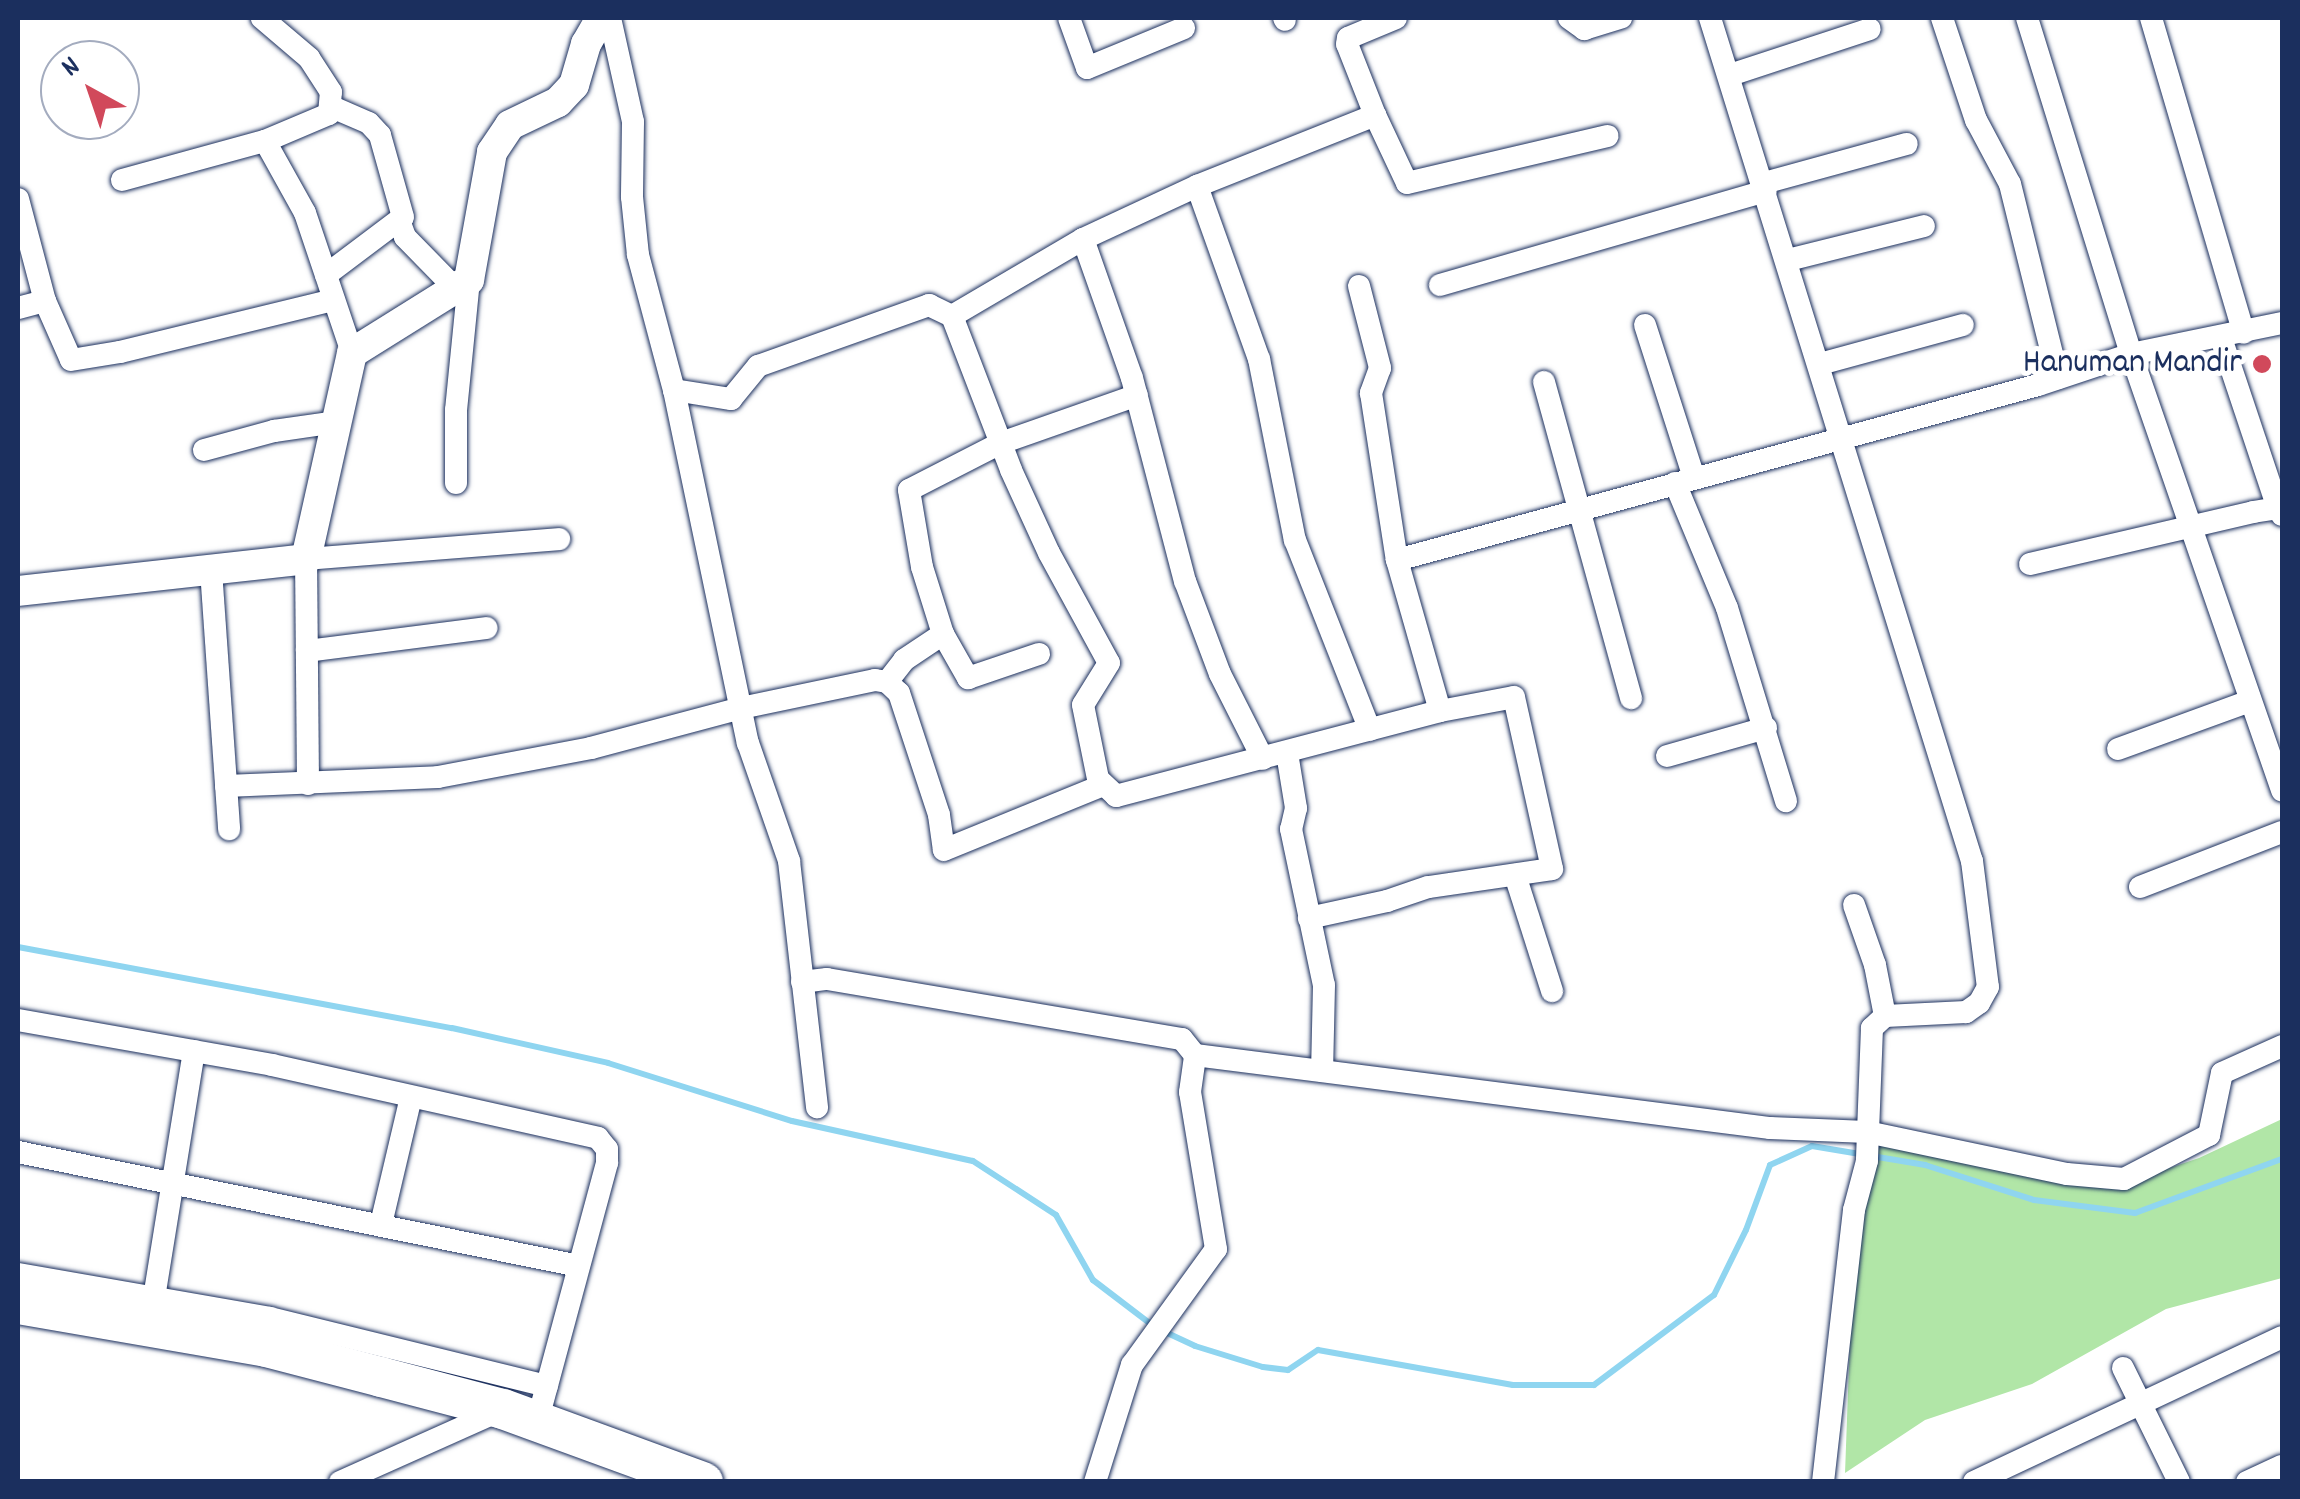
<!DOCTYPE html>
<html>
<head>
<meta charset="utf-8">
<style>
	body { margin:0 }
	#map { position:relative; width:2300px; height:1499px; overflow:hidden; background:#fff; font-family:Dekko,sans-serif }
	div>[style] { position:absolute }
	.green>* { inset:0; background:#b1e6a7 }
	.stream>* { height:6px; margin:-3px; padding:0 3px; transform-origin:3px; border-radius:3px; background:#8fd5f0 }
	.roads { filter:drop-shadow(0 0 2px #1b2f5e) drop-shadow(0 0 2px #1b2f5e) }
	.street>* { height:22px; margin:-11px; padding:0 11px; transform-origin:11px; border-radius:11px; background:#fff }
	.secondary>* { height:30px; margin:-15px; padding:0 15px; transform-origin:15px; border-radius:15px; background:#fff }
	.highway>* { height:40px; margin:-20px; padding:0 20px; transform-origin:20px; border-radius:20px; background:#fff }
	.dots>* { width:28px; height:28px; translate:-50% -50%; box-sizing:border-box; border:5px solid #fff; border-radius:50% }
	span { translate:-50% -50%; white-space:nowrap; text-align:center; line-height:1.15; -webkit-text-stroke:10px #fff; paint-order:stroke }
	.poi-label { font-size:35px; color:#1b2f5e }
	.right { translate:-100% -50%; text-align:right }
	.frame { position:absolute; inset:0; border:20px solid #1b2f5e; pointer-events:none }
	.north { position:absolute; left:40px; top:40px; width:100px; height:100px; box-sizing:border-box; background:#fff; border:2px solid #a4acbf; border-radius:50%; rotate:320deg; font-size:28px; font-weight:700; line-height:40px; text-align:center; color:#1b2f5e }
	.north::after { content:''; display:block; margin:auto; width:35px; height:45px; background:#d1495b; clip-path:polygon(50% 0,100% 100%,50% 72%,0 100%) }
</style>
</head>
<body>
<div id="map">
	<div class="green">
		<div style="clip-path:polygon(2282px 1119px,2282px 1278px,2166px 1309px,2032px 1384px,1925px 1420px,1845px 1473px,1851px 1311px,1863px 1204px,1876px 1145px,1981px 1161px,2107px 1189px,2199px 1158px)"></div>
	</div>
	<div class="stream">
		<div style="left:18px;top:947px;width:441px;rotate:10.6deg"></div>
		<div style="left:452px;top:1028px;width:160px;rotate:12.6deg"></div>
		<div style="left:608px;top:1063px;width:193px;rotate:17.5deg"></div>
		<div style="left:792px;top:1121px;width:185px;rotate:12.5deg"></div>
		<div style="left:973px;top:1161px;width:99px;rotate:33deg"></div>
		<div style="left:1056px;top:1215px;width:75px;rotate:60.4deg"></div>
		<div style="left:1093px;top:1280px;width:74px;rotate:37.3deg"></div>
		<div style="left:1163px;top:1331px;width:35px;rotate:25deg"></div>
		<div style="left:1195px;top:1346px;width:71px;rotate:17.2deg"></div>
		<div style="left:1263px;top:1367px;width:25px;rotate:7deg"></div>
		<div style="left:1288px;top:1370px;width:36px;rotate:-34deg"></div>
		<div style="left:1318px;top:1350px;width:198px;rotate:10.2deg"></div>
		<div style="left:1513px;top:1385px;width:81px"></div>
		<div style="left:1594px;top:1385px;width:150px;rotate:-36.9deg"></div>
		<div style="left:1714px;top:1295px;width:72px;rotate:-63.8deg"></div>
		<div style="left:1746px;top:1230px;width:69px;rotate:-69.7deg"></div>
		<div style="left:1770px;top:1165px;width:46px;rotate:-24.3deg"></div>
		<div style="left:1812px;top:1146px;width:115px;rotate:9.5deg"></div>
		<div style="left:1925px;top:1165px;width:114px;rotate:17.8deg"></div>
		<div style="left:2034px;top:1200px;width:102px;rotate:7.3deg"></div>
		<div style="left:2135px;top:1213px;width:157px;rotate:-20.2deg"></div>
	</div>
	<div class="roads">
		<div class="street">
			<div style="left:610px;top:18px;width:107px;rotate:77.5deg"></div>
			<div style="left:633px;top:122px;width:75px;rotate:90.8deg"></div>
			<div style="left:632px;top:197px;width:58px;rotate:84.1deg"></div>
			<div style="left:638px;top:255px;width:140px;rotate:75.1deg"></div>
			<div style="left:674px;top:390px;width:361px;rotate:78.2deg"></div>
			<div style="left:748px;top:743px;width:125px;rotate:70.8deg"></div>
			<div style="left:789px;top:861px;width:248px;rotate:83.5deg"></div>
			<div style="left:1069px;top:18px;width:53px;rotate:70.2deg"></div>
			<div style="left:1087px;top:68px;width:105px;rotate:-22.4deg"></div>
			<div style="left:1284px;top:18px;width:2px;rotate:63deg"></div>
			<div style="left:1569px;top:18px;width:19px;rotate:36deg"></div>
			<div style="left:1584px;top:29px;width:39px;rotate:-17deg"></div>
			<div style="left:1710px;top:18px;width:883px;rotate:72.74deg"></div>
			<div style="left:1972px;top:861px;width:127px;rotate:82.8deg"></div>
			<div style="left:1988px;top:987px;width:18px;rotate:119deg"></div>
			<div style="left:1979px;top:1003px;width:16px;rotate:145deg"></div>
			<div style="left:1966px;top:1012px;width:81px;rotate:177.2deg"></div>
			<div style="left:1885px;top:1016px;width:18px;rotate:137deg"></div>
			<div style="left:1872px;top:1028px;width:133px;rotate:92.2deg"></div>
			<div style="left:1867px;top:1161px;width:51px;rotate:104.9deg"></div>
			<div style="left:1854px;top:1210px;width:274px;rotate:96.5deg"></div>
			<div style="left:1942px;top:18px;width:108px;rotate:71.6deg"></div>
			<div style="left:1976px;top:120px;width:72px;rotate:62deg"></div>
			<div style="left:2010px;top:184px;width:200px;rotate:76.1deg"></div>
			<div style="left:2027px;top:18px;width:352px;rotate:72.8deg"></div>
			<div style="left:2131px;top:354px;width:462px;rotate:70.9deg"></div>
			<div style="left:2151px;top:18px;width:328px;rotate:73.6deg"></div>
			<div style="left:1730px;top:75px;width:147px;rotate:-18.2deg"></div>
			<div style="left:1375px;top:115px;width:75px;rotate:64.8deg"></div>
			<div style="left:1407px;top:183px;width:206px;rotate:-13.2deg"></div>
			<div style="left:265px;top:141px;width:82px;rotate:60.9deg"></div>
			<div style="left:305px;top:213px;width:148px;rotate:71.4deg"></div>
			<div style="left:122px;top:180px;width:148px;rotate:-15.3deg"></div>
			<div style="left:265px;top:141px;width:69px;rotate:-22.9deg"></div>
			<div style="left:329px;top:114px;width:22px;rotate:-85deg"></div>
			<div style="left:331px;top:92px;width:40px;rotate:-122.9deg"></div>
			<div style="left:309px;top:58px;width:62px;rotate:-139.6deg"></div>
			<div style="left:1764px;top:183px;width:148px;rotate:-15.3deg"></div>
			<div style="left:1197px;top:186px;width:184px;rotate:70.3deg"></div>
			<div style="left:1259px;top:359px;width:185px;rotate:78.8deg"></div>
			<div style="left:1295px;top:540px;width:204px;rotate:68.5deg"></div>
			<div style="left:18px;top:199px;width:106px;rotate:75.2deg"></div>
			<div style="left:45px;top:301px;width:64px;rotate:66.2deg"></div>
			<div style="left:71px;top:360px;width:50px;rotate:-9.3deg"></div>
			<div style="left:120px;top:352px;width:220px;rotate:-13.7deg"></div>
			<div style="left:400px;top:223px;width:15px;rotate:70deg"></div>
			<div style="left:405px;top:237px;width:64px;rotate:45.6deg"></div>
			<div style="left:450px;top:283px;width:19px;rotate:-9deg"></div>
			<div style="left:469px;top:280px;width:131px;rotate:95.7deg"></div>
			<div style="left:456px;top:410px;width:73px;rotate:90deg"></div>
			<div style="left:1083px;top:239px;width:147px;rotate:70.6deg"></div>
			<div style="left:1132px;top:378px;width:210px;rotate:75.4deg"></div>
			<div style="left:1185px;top:581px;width:99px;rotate:69.4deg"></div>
			<div style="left:1220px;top:674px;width:95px;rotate:63.2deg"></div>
			<div style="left:1788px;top:260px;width:140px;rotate:-14deg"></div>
			<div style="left:326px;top:275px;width:96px;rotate:-37deg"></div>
			<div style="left:403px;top:217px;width:85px;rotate:-105.7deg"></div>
			<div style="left:380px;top:135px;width:16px;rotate:-133deg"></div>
			<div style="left:369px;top:123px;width:40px;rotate:-156.6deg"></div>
			<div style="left:1440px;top:285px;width:339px;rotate:-16.1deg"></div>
			<div style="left:1359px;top:286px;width:85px;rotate:75.6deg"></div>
			<div style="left:1380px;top:368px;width:27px;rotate:110deg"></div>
			<div style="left:1371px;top:393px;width:169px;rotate:81.2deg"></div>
			<div style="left:1397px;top:560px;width:157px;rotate:74.1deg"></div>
			<div style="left:18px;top:308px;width:28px;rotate:-15deg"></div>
			<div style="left:952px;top:316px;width:152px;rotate:-30.4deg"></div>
			<div style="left:1083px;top:239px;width:126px;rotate:-24.9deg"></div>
			<div style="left:1197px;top:186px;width:192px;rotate:-21.7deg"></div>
			<div style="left:1375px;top:115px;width:76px;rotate:-111.5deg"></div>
			<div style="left:1347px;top:44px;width:6px;rotate:-81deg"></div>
			<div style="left:1348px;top:38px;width:52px;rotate:-22.6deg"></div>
			<div style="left:1645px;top:325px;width:161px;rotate:72.2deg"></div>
			<div style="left:2221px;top:338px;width:179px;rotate:71.5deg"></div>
			<div style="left:1820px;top:364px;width:148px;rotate:-15.3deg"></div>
			<div style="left:1544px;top:382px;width:328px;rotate:74.6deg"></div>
			<div style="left:674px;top:390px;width:58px;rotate:9deg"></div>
			<div style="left:731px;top:399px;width:43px;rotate:-50.7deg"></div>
			<div style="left:758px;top:366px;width:182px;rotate:-19.6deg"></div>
			<div style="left:929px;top:305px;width:25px;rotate:26deg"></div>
			<div style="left:952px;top:316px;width:165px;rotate:69deg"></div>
			<div style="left:1011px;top:470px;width:91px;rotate:65.4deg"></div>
			<div style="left:1049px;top:553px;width:125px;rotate:61.4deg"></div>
			<div style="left:1109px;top:663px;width:49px;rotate:121.8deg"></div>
			<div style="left:1083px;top:705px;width:76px;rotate:78.5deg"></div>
			<div style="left:1098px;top:779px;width:25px;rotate:43deg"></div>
			<div style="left:1116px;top:796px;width:335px;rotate:-14.7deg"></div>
			<div style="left:1440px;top:711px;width:75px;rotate:-10.7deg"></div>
			<div style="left:1514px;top:697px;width:176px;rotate:77.5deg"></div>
			<div style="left:1552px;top:869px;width:125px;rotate:171.7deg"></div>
			<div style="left:1428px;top:887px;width:43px;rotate:161.1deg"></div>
			<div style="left:1387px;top:901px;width:80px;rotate:167.7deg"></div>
			<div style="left:204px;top:450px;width:73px;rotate:-15.2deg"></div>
			<div style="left:274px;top:431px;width:64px;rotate:-8.1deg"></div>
			<div style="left:1675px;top:483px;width:135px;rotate:67.4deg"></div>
			<div style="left:1727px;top:608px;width:202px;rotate:73deg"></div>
			<div style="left:1397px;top:560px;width:664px;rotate:-15.27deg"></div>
			<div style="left:2038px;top:385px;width:98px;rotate:-18.4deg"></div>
			<div style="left:2131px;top:354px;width:154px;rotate:-11.6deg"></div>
			<div style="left:2030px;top:564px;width:229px;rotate:-13.1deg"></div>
			<div style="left:2253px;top:512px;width:25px;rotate:-9deg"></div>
			<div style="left:2278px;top:508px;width:8px;rotate:60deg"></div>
			<div style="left:211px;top:570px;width:260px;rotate:86deg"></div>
			<div style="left:943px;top:634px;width:51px;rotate:60.4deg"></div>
			<div style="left:968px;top:678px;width:75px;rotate:-18.7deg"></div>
			<div style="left:307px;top:651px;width:181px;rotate:-7.3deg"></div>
			<div style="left:887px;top:682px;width:28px;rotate:-52deg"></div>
			<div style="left:904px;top:660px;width:47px;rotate:-33.7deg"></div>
			<div style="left:943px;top:634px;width:70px;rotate:-107.4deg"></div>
			<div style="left:922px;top:567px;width:78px;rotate:-99.6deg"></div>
			<div style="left:909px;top:490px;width:103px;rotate:-27.1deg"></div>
			<div style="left:1001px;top:443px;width:144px;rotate:-19.4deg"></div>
			<div style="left:2118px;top:749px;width:140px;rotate:-20deg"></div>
			<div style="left:1287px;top:753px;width:56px;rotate:80.7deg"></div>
			<div style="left:1296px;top:808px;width:22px;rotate:103deg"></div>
			<div style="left:1291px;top:829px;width:159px;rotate:78.1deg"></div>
			<div style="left:1324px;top:985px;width:86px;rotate:91.3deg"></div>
			<div style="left:1667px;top:756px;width:103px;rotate:-15.8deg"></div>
			<div style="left:308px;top:784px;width:225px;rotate:-90.5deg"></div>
			<div style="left:306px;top:559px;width:254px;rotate:-4.5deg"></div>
			<div style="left:226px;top:786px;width:212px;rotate:-2.4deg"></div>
			<div style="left:438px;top:777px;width:156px;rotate:-10.7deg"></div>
			<div style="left:591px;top:748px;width:155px;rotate:-14.9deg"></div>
			<div style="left:741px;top:708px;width:137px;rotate:-11.8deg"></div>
			<div style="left:875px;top:680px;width:12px;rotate:9deg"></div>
			<div style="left:887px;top:682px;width:16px;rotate:43deg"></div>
			<div style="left:899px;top:693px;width:128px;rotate:71.8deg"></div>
			<div style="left:939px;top:815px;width:35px;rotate:82deg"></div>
			<div style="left:944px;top:850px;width:172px;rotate:-22.2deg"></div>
			<div style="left:1515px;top:875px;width:122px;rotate:72.3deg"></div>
			<div style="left:2140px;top:887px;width:152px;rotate:-21.2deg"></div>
			<div style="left:1854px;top:905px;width:64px;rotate:70.7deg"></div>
			<div style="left:1875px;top:965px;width:52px;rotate:78.9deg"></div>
			<div style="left:802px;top:982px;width:25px;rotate:-7deg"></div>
			<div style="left:827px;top:979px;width:360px;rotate:9.6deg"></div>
			<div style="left:1182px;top:1039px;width:21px;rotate:51deg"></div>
			<div style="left:18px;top:1020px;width:258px;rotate:10deg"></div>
			<div style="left:272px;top:1065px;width:334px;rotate:12.6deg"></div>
			<div style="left:598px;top:1138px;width:14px;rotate:51deg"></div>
			<div style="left:607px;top:1149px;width:14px;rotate:90deg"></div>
			<div style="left:607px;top:1163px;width:268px;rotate:105.1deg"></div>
			<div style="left:18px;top:1152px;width:572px;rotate:11.49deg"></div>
			<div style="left:381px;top:1224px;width:130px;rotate:-76.7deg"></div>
			<div style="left:18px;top:1274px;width:256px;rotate:9.9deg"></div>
			<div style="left:270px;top:1318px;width:285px;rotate:13.8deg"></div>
			<div style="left:154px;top:1298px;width:250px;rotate:-80.8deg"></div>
			<div style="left:2123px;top:1368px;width:127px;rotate:63.8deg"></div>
			<div style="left:340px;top:1482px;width:174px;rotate:-24.1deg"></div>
			<div style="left:1095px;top:1482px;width:123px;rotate:-72.5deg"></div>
			<div style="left:1132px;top:1365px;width:143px;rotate:-54.1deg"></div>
			<div style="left:1216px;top:1249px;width:159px;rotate:-99.4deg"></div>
			<div style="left:1190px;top:1092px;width:37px;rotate:-82deg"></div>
			<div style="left:1195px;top:1055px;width:580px;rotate:7.24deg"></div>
			<div style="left:1770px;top:1128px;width:97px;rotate:2.4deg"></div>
			<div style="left:1867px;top:1132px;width:204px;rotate:11.9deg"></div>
			<div style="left:2067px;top:1174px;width:57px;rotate:5deg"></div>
			<div style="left:2124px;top:1179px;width:96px;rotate:-27.4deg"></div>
			<div style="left:2209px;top:1135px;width:63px;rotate:-78.2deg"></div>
			<div style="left:2222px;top:1073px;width:66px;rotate:-24.2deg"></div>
			<div style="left:1974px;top:1482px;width:340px;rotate:-25.2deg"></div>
			<div style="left:2247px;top:1482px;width:38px;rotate:-25deg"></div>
		</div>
		<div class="secondary">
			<div style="left:18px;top:591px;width:290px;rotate:-6.3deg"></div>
			<div style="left:306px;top:559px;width:211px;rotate:-77.4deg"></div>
			<div style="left:352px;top:353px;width:138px;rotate:-32deg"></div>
			<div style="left:469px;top:280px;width:130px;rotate:-79.8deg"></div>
			<div style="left:492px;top:152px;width:32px;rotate:-56deg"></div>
			<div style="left:510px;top:125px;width:53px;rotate:-25.6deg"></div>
			<div style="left:558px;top:102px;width:23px;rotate:-47deg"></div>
			<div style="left:574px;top:85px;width:43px;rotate:-73.7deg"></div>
			<div style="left:586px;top:44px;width:30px;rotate:-60deg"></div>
		</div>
		<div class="highway">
			<div style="left:18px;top:1304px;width:252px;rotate:9.8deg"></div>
			<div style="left:266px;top:1347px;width:119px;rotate:14.6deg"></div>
			<div style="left:381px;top:1377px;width:126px;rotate:14.7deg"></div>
			<div style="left:503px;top:1409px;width:213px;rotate:20.1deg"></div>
		</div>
	</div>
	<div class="dots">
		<div style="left:2262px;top:364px;background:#d1495b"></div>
	</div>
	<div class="poi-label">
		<span class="right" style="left:2242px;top:364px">Hanuman Mandir</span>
	</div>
	<div class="frame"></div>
	<div class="north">N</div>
</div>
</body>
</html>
